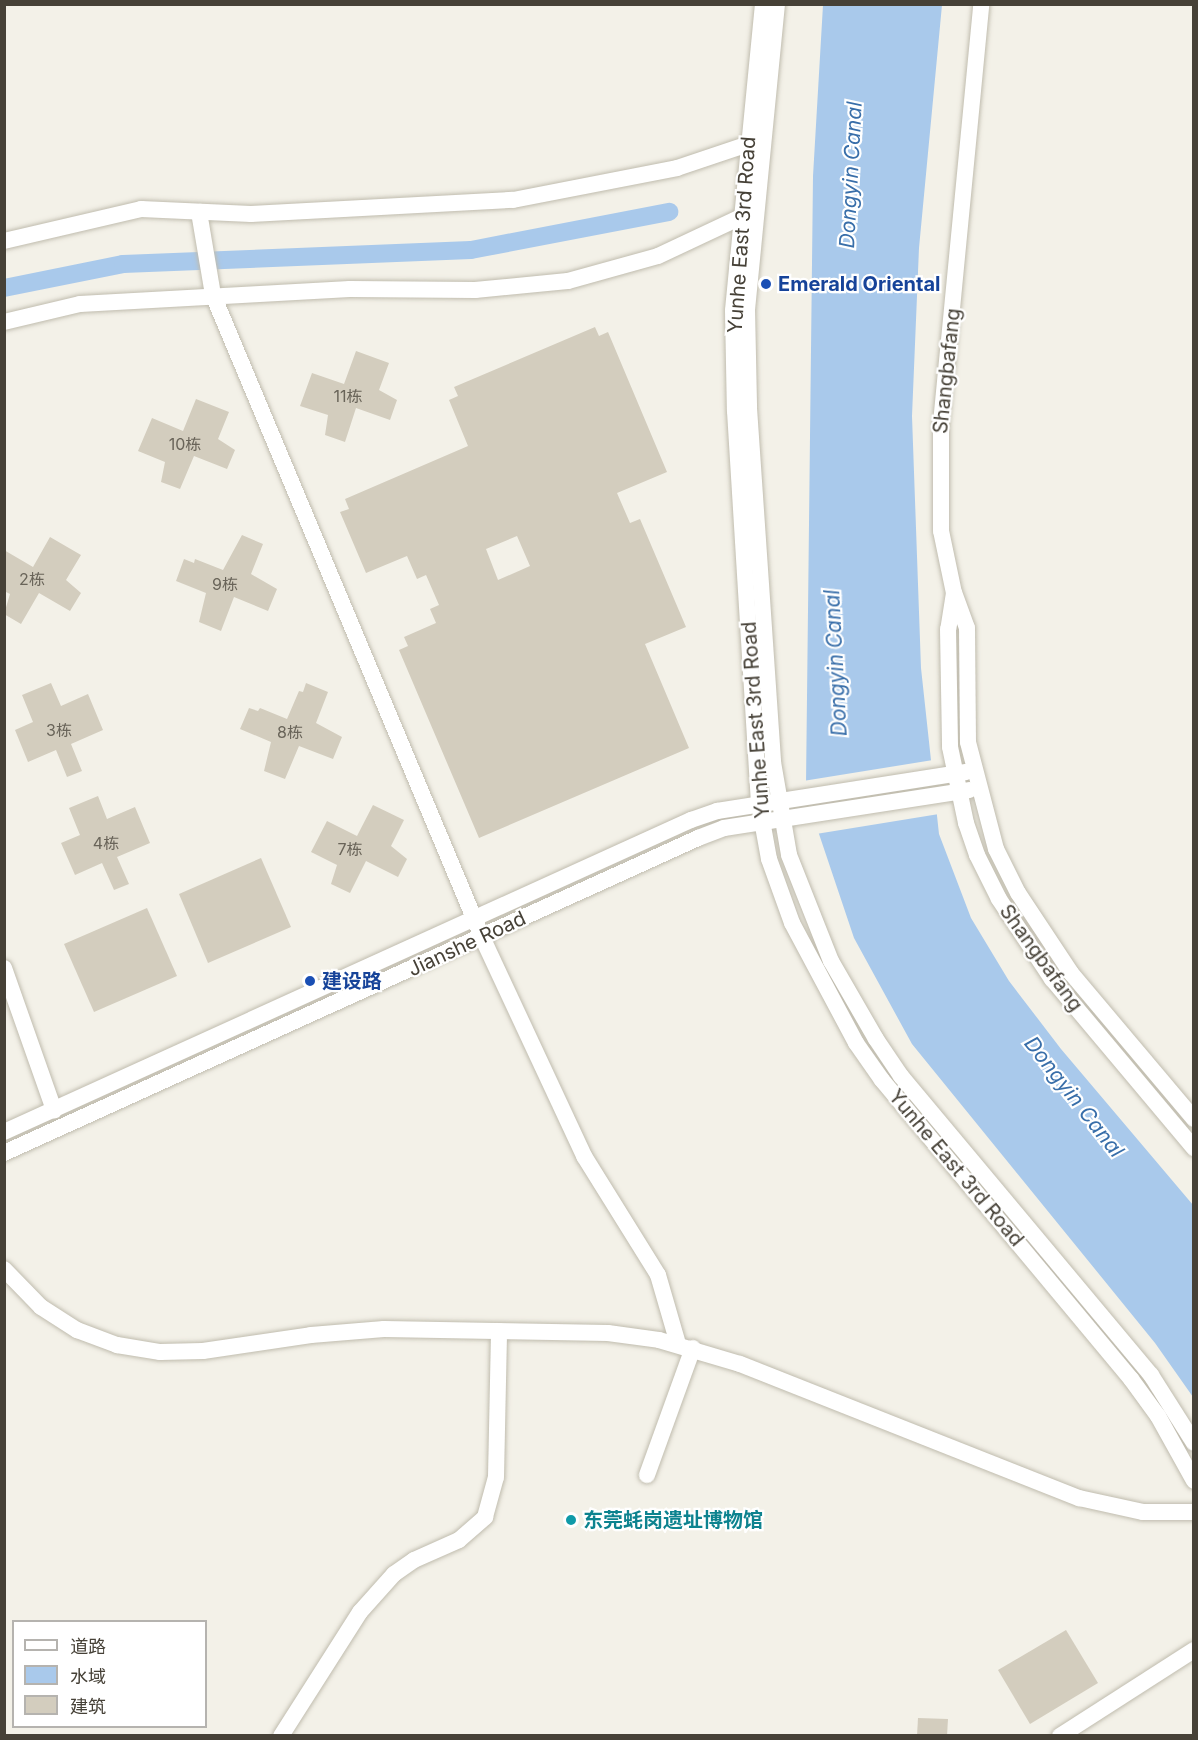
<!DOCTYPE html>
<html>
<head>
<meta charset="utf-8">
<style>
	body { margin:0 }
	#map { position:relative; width:1198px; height:1740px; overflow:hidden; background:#f3f1e8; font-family:Inter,"Noto Sans SC",sans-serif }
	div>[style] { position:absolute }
	.water>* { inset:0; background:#a9c9eb }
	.pier>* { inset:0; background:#f3f1e8 }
	.canal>* { height:18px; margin:-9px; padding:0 9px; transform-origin:9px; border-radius:9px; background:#a9c9eb }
	.building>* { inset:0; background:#d3cdbe }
	.roads { filter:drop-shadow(0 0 2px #c0bcae) drop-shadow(0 0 2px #c0bcae) }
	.minor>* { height:16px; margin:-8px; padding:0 8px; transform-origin:8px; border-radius:8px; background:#fff }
	.dots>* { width:16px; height:16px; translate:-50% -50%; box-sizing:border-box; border:3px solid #fff; border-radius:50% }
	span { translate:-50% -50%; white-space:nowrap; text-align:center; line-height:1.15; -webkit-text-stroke:4.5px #fff; paint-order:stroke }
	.number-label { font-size:16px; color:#696459 }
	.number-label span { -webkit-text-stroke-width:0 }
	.street-label { font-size:20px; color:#464137 }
	.transit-label { font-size:20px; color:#164399; font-weight:700 }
	.left { translate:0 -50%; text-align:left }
	.culture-label { font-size:20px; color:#0d838f; font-weight:700 }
	.water-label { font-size:21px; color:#386ea9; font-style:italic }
	.frame { position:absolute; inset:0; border:6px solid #464137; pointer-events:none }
	.legend { position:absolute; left:12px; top:1620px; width:195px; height:108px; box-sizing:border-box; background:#fff; border:2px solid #b5b3af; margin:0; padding:8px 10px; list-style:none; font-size:18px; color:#464137 }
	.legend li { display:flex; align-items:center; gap:12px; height:30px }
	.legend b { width:30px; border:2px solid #b5b3af }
</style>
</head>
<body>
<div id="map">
	<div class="water">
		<div style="clip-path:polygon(823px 5px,942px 5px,919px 248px,912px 416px,921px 668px,939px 834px,971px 918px,1009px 981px,1061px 1049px,1193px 1205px,1193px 1397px,1155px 1343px,912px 1044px,854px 938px,818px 831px,806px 784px,813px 176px)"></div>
	</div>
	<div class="pier">
		<div style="clip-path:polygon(933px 760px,939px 814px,816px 834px,803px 781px)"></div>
	</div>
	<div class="canal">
		<div style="left:4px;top:288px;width:121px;rotate:-11.4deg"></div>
		<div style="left:123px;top:264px;width:348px;rotate:-2.3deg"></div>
		<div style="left:471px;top:250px;width:202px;rotate:-10.9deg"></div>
	</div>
	<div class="building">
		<div style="clip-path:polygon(evenodd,595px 327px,599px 336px,608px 332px,667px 472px,617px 493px,630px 523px,640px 519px,686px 627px,645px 644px,689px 748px,479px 838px,399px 650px,408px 646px,404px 637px,436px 623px,430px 609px,439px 605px,426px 575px,417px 579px,407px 556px,366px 573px,340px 512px,349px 509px,345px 499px,468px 446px,449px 400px,458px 396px,454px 387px,595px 327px,517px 536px,530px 566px,498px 580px,486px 549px,517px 536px)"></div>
		<div style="clip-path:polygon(356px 351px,389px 363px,379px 390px,397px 400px,390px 420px,356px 408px,345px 442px,325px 435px,328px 415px,300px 406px,312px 373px,344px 384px)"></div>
		<div style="clip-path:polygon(196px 399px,229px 412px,218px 439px,235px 450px,227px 469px,194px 456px,180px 489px,161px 482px,165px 462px,138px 451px,152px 418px,183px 431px)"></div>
		<div style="clip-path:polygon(242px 535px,263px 544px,251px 574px,277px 589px,268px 611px,234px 597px,221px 631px,199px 622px,206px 593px,176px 581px,184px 559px,194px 563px,195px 559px,223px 570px)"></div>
		<div style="clip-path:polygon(50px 537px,81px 555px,66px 580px,81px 593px,70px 611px,39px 593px,21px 624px,4px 614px,10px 594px,4px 591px,4px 550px,33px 567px)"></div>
		<div style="clip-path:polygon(51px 683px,61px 706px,88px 694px,103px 730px,71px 744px,82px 771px,67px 777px,56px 750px,28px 762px,15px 730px,33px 722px,22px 695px)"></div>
		<div style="clip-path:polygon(306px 683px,328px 692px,316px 723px,342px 737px,333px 759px,299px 746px,285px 779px,264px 771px,271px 742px,240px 729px,249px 708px,258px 711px,260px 708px,287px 719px,299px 691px,303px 692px)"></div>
		<div style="clip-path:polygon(98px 796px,107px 819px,135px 807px,150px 843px,117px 857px,129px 884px,114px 890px,102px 863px,75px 875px,61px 843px,80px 835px,69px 808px)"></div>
		<div style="clip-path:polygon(373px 805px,404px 820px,391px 846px,407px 859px,398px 877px,366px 861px,350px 893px,331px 884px,337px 865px,311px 852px,327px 821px,357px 836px)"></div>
		<div style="clip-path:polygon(261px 858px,291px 927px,208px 963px,179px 894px)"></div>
		<div style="clip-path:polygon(147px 908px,177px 976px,94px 1012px,64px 944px)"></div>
		<div style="clip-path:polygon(1066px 1630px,1098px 1683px,1030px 1724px,998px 1670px)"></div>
		<div style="clip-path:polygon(918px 1718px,948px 1719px,947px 1736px,917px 1736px)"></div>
	</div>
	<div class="roads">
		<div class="minor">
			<div style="left:763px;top:4px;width:308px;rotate:95.6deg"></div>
			<div style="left:733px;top:311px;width:100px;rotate:88.9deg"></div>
			<div style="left:735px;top:411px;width:394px;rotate:86.5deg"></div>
			<div style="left:759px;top:804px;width:56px;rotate:79.7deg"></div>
			<div style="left:769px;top:859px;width:68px;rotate:70.2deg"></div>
			<div style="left:792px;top:923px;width:136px;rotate:61.9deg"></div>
			<div style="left:856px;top:1043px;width:45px;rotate:54.9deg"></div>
			<div style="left:882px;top:1080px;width:389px;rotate:50.2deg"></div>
			<div style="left:1131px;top:1379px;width:46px;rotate:53.9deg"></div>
			<div style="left:1158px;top:1416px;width:74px;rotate:61deg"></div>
			<div style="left:777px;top:4px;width:306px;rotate:95.6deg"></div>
			<div style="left:747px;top:309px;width:99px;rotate:88.8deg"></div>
			<div style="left:749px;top:408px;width:355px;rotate:86.1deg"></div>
			<div style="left:773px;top:762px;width:94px;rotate:80.2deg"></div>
			<div style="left:789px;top:855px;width:114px;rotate:68.4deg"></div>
			<div style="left:831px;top:961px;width:90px;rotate:60deg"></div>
			<div style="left:876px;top:1039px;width:45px;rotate:56deg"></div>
			<div style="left:901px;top:1076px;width:390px;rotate:50.1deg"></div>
			<div style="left:1151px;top:1375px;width:80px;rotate:57.7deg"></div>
			<div style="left:199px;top:212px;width:84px;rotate:80.4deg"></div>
			<div style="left:213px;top:295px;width:696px;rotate:67.27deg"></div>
			<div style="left:482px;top:937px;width:242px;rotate:65deg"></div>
			<div style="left:584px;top:1156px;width:140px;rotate:58.1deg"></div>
			<div style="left:658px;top:1275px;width:72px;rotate:73.8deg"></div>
			<div style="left:4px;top:241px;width:141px;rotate:-13.1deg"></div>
			<div style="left:141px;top:209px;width:110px;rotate:2.6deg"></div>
			<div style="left:251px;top:214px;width:262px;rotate:-3.1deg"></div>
			<div style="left:513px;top:200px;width:167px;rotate:-11deg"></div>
			<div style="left:677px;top:168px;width:84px;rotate:-18.6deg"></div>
			<div style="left:4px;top:322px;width:78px;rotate:-13.3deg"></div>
			<div style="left:80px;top:304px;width:270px;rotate:-3.2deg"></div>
			<div style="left:350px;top:289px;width:125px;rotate:0.5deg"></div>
			<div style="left:475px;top:290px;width:93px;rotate:-5.5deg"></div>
			<div style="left:568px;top:281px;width:93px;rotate:-15.5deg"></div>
			<div style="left:658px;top:256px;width:94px;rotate:-25.2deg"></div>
			<div style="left:954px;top:593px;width:63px;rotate:-101.8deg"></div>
			<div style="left:941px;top:531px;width:108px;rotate:-90deg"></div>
			<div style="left:941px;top:423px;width:421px;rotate:-84.5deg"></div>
			<div style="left:4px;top:968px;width:151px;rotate:70.6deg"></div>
			<div style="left:1194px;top:1119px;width:191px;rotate:-130.1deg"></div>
			<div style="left:1071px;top:973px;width:96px;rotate:-123.5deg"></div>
			<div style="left:1018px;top:893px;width:49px;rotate:-116.6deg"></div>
			<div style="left:996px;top:849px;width:111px;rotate:-104.7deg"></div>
			<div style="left:968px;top:742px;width:114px;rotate:-90.5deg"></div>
			<div style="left:967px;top:628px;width:37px;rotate:-110deg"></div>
			<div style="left:954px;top:593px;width:36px;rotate:99deg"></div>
			<div style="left:948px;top:629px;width:118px;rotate:89deg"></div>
			<div style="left:950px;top:747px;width:78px;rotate:78.1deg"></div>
			<div style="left:966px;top:823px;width:34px;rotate:71deg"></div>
			<div style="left:977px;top:855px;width:49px;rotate:63.4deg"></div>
			<div style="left:999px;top:899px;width:96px;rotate:56.5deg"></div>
			<div style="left:1052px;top:979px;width:221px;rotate:50deg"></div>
			<div style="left:4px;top:1132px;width:755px;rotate:-24.43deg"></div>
			<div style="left:691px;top:820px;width:28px;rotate:-19deg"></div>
			<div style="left:717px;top:811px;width:252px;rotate:-8.9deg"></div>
			<div style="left:4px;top:1153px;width:762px;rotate:-24.41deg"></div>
			<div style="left:698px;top:838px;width:28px;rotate:-21deg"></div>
			<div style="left:724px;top:828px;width:248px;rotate:-8.8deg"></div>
			<div style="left:4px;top:1269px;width:53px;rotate:45.8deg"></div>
			<div style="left:41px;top:1307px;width:43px;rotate:32.6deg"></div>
			<div style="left:77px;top:1330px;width:43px;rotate:20.6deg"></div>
			<div style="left:117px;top:1345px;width:44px;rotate:9.2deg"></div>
			<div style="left:160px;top:1352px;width:43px;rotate:-1.3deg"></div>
			<div style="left:203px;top:1351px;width:109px;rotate:-8.4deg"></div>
			<div style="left:311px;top:1335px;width:73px;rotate:-4.7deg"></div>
			<div style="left:384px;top:1329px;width:224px;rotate:1deg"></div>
			<div style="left:608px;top:1333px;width:51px;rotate:7.8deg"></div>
			<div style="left:659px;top:1340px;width:84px;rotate:16.5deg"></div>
			<div style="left:740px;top:1364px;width:365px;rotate:21.6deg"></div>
			<div style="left:1079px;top:1498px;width:66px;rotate:12.3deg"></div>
			<div style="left:1143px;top:1512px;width:51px"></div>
			<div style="left:647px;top:1475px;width:135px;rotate:-70.1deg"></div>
			<div style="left:281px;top:1736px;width:147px;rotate:-57.5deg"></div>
			<div style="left:360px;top:1612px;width:51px;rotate:-48.2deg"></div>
			<div style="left:394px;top:1574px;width:24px;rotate:-35deg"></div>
			<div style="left:414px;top:1560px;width:49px;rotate:-24deg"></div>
			<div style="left:459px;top:1540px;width:35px;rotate:-41deg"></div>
			<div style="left:485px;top:1517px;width:41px;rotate:-74.6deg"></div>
			<div style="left:496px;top:1477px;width:146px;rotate:-88.8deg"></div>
			<div style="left:1060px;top:1736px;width:159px;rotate:-32.7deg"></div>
		</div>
	</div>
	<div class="dots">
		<div style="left:766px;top:284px;background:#1a4fb4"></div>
		<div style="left:310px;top:981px;background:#1a4fb4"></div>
		<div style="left:571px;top:1520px;background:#0f9aa8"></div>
	</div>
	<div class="number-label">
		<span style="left:348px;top:396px">11栋</span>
		<span style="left:185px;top:444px">10栋</span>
		<span style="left:32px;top:579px">2栋</span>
		<span style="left:225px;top:584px">9栋</span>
		<span style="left:59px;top:730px">3栋</span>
		<span style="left:290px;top:732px">8栋</span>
		<span style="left:106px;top:843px">4栋</span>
		<span style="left:350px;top:849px">7栋</span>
	</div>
	<div class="street-label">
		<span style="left:742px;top:235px;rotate:-86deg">Yunhe East 3rd Road</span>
		<span style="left:947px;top:371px;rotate:-84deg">Shangbafang</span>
		<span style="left:756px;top:720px;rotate:-94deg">Yunhe East 3rd Road</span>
		<span style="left:467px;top:944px;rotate:-25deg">Jianshe Road</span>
		<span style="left:1041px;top:958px;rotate:54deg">Shangbafang</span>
		<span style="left:956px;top:1168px;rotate:50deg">Yunhe East 3rd Road</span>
	</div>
	<div class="transit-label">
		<span class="left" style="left:778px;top:284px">Emerald Oriental</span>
		<span class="left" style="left:322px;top:981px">建设路</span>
	</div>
	<div class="culture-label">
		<span class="left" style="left:583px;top:1520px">东莞蚝岗遗址博物馆</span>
	</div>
	<div class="water-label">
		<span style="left:851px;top:175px;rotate:-87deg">Dongyin Canal</span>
		<span style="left:836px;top:663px;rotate:-93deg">Dongyin Canal</span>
		<span style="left:1074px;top:1097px;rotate:52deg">Dongyin Canal</span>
	</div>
	<div class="frame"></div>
	<ul class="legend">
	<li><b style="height:8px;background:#fff"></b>道路</li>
	<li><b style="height:16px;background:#a9c9eb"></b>水域</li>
	<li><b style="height:16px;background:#d3cdbe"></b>建筑</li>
	</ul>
</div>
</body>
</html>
